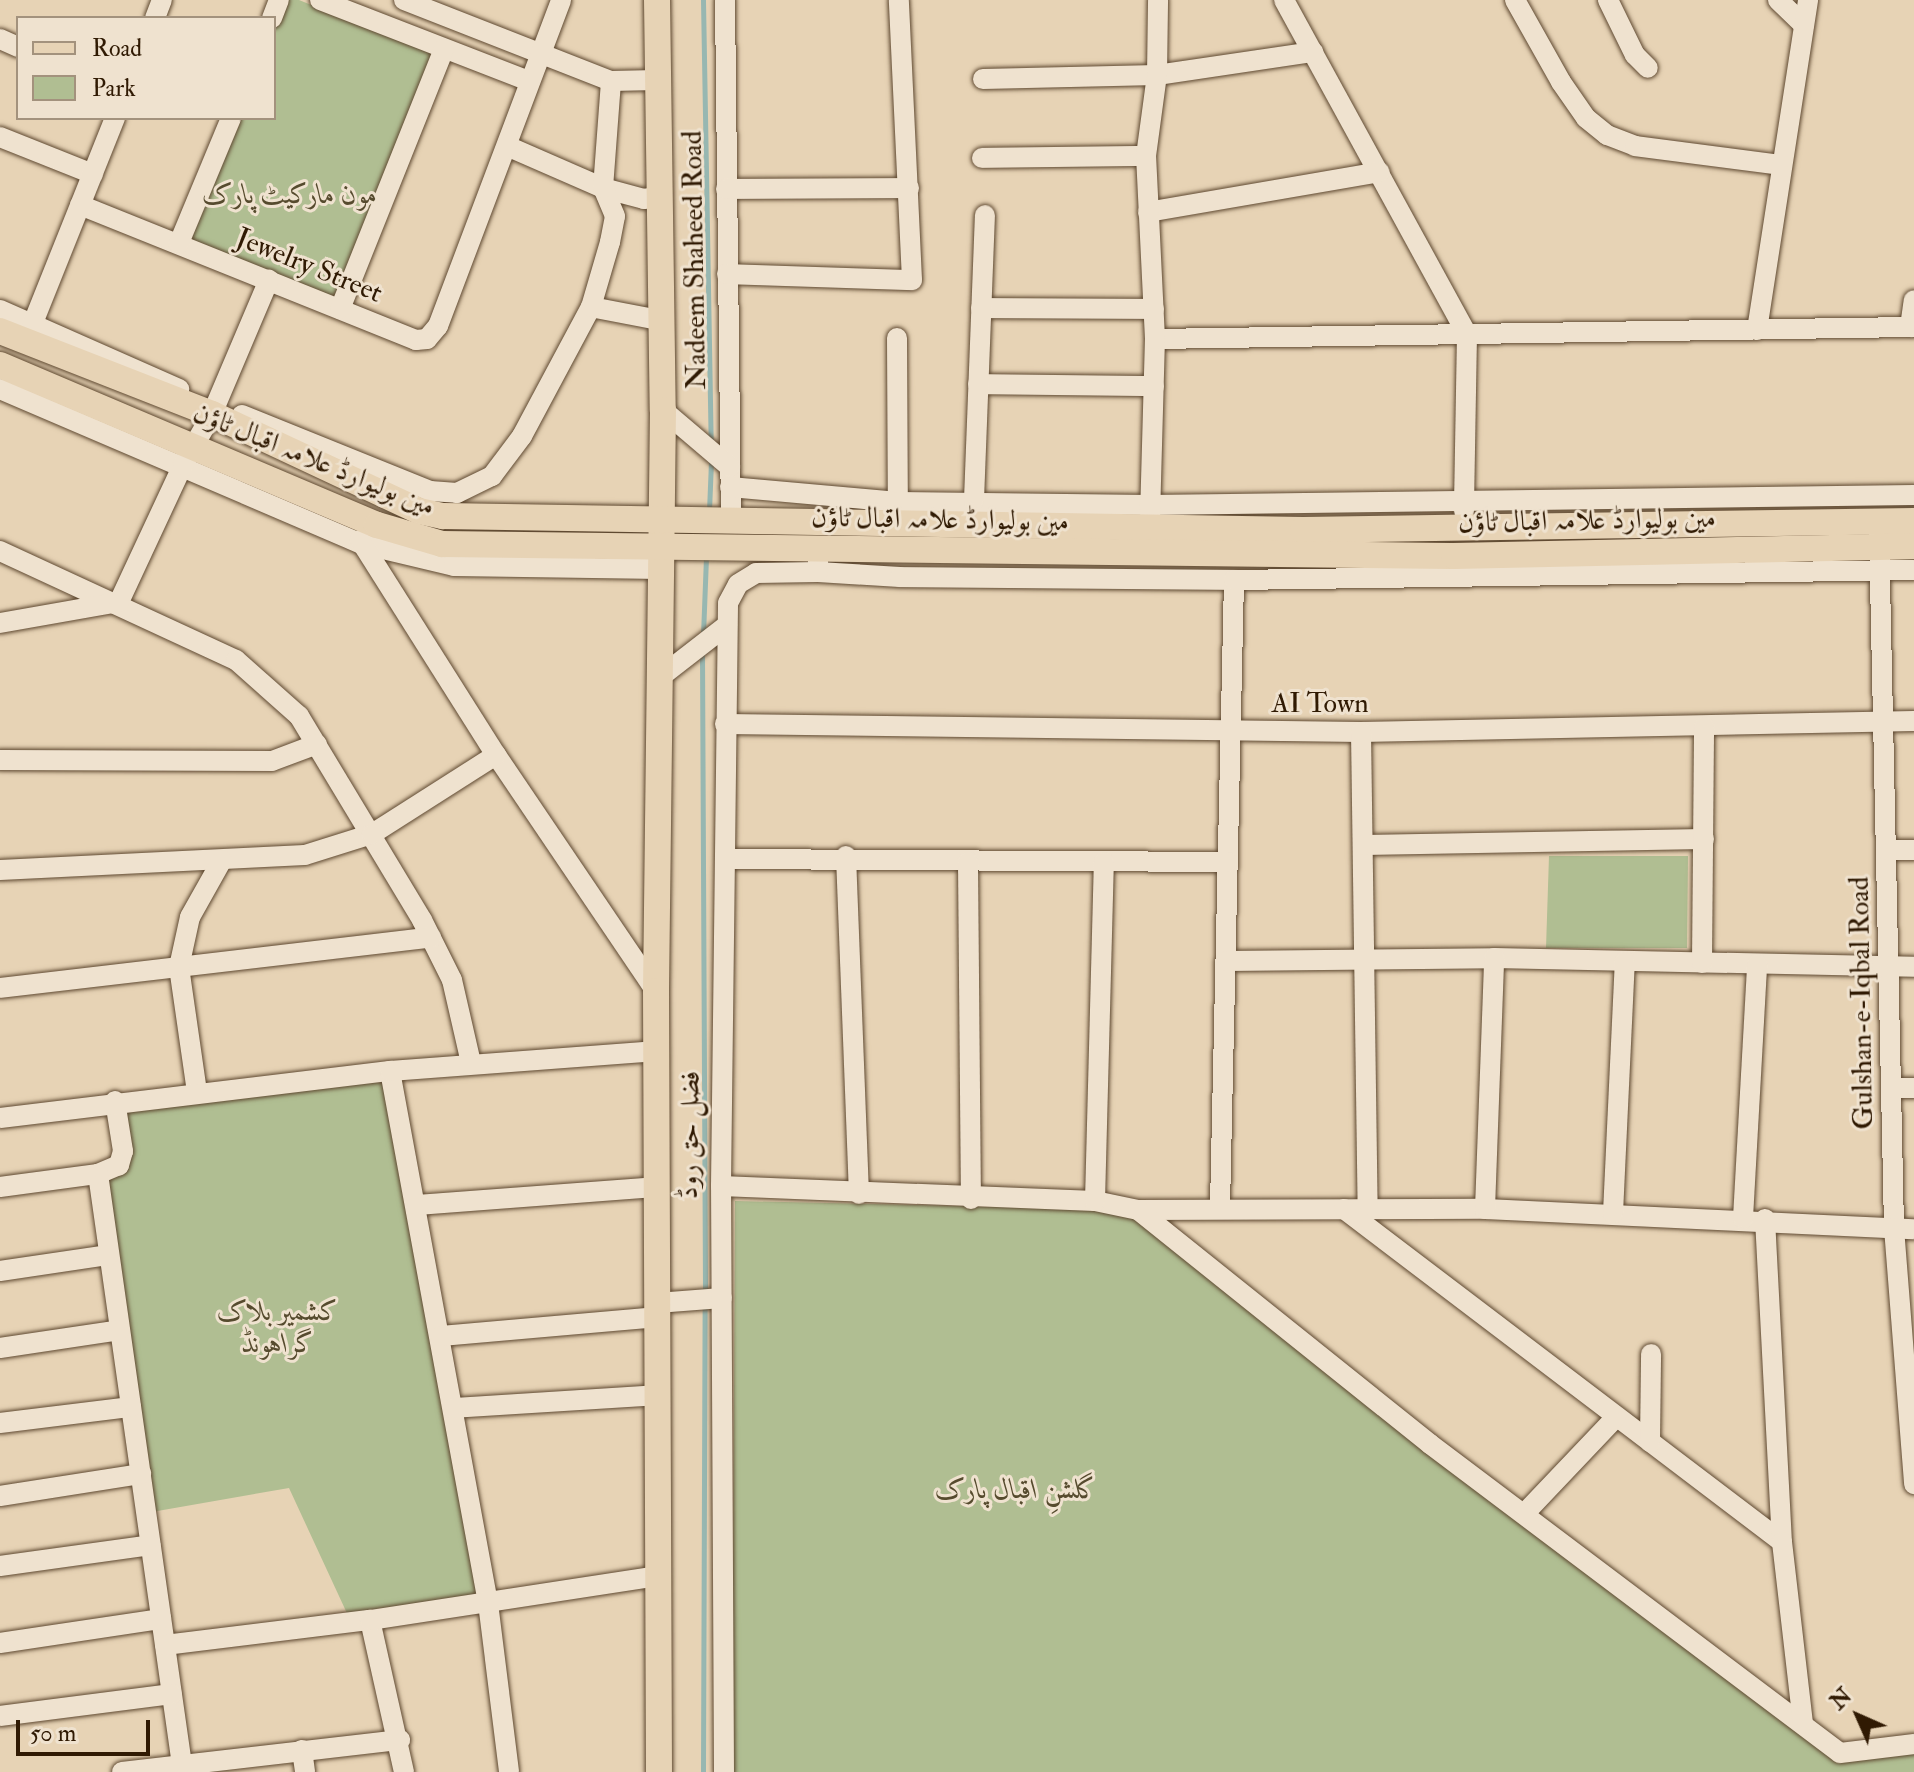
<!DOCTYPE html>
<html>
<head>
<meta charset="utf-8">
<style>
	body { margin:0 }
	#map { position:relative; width:1914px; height:1772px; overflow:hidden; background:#e7d3b5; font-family:"IM FELL Double Pica",Amiri,serif }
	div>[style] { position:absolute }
	.green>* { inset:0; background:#b0be92 }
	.stream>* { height:5px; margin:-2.5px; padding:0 2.5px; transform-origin:2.5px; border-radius:2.5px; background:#97b7b1 }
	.roads { filter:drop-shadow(0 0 2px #5e4830) drop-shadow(0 0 2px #5e4830) }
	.minor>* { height:20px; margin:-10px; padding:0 10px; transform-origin:10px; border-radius:10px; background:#efe2cf }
	.major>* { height:26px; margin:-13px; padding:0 13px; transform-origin:13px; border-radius:13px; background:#e7d3b5 }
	span { translate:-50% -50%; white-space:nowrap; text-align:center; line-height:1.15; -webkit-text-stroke:6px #efe2cf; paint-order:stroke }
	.park-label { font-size:28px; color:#564b2e; font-style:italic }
	.street-label { font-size:28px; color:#301a03 }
	.legend { position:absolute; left:16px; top:16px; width:260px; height:104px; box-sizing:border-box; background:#efe2cf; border:2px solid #a3927d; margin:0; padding:10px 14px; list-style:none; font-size:24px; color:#301a03 }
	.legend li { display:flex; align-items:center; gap:16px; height:40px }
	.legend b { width:40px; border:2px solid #a3927d }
	.north { position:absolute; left:1818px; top:1676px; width:80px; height:80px; -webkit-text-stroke:6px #efe2cf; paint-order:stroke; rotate:315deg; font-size:22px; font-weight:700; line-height:32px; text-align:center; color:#301a03 }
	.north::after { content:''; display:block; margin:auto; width:28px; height:36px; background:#301a03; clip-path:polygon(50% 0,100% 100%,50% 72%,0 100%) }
	.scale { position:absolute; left:16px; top:1720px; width:134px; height:36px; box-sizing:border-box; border:4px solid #301a03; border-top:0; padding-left:10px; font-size:24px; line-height:28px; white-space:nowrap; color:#301a03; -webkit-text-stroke:6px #efe2cf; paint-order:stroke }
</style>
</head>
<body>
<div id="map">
	<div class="green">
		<div style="clip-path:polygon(284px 0,299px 0,433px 54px,333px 299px,186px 239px,235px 118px,274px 118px,274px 24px)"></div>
		<div style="clip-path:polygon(1549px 856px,1688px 856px,1687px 948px,1546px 948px)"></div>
		<div style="clip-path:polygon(390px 1071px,488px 1603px,351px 1622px,289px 1488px,146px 1513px,98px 1174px,112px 1169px,115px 1101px)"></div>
		<div style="clip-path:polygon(735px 1201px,1138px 1210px,1839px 1753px,1914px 1740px,1914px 1772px,732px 1772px)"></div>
	</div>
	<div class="stream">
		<div style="left:703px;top:0;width:443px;rotate:89deg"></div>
		<div style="left:709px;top:511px;width:50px;rotate:-87.7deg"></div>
		<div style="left:703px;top:635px;width:78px;rotate:-87.8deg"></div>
		<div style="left:702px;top:653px;width:642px;rotate:89.73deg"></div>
		<div style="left:703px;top:1772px;width:467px;rotate:-89.8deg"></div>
	</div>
	<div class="roads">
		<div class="minor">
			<div style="left:320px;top:0;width:224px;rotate:21.2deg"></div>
			<div style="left:404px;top:0;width:222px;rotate:21.4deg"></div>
			<div style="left:611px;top:81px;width:46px;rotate:-1.2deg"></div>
			<div style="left:725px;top:0;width:519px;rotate:89.34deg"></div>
			<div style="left:1284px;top:0;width:381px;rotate:61.3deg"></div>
			<div style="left:1467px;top:334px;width:177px;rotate:91deg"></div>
			<div style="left:1515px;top:0;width:94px;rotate:60.7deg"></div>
			<div style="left:1561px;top:82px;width:44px;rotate:55.2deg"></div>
			<div style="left:1586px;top:118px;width:27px;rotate:39deg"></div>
			<div style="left:1607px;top:135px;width:30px;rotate:21deg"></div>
			<div style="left:1635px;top:146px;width:148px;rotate:7.4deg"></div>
			<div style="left:1608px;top:0;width:61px;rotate:63.9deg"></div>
			<div style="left:1635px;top:55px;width:18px;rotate:45deg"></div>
			<div style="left:1778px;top:0;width:36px;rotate:44deg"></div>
			<div style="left:155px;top:18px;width:19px;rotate:-69deg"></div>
			<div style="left:272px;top:18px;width:19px;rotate:-69deg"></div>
			<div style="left:0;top:39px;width:20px;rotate:24deg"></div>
			<div style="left:983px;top:79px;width:174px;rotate:-1.3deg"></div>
			<div style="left:1157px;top:75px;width:158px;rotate:-8.4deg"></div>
			<div style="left:0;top:137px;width:100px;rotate:21.7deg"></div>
			<div style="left:507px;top:146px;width:105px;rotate:23.6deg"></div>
			<div style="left:603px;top:188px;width:42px;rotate:15deg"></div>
			<div style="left:644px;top:199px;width:13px;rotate:-9deg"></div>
			<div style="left:982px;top:158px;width:164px;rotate:-0.7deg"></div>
			<div style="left:726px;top:189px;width:183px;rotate:-0.3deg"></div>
			<div style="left:80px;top:205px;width:362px;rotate:21.9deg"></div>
			<div style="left:416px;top:340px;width:11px;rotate:-5deg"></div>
			<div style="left:427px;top:339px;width:17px;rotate:-50deg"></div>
			<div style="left:438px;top:326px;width:348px;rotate:-69.3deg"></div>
			<div style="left:1148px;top:212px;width:235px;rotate:-9.8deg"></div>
			<div style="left:179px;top:243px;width:135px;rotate:-67.4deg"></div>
			<div style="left:727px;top:274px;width:185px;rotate:1.9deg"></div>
			<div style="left:912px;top:280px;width:280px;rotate:-92.7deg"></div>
			<div style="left:591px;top:307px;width:69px;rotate:10.8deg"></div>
			<div style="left:981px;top:308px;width:173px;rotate:0.3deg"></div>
			<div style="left:340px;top:309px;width:280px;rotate:-68.2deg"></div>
			<div style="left:0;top:310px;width:196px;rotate:23.8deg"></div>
			<div style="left:1910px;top:327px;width:27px;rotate:-82deg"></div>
			<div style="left:1757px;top:330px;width:334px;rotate:-81.2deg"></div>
			<div style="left:29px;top:333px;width:232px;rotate:-68.2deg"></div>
			<div style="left:897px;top:338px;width:164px;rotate:89.7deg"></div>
			<div style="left:1155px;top:339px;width:759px;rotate:-0.91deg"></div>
			<div style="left:978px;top:384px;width:176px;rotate:0.7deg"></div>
			<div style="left:0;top:389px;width:394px;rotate:23.2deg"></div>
			<div style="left:362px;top:544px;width:95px;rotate:13.4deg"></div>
			<div style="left:454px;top:566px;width:207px;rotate:0.8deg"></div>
			<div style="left:663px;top:410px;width:88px;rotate:40.4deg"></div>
			<div style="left:242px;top:415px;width:203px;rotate:22deg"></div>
			<div style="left:430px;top:491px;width:27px;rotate:4deg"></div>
			<div style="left:457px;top:493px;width:39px;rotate:-26deg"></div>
			<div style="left:492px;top:476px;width:50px;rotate:-53.1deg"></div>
			<div style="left:522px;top:436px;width:146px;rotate:-61.9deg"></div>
			<div style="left:591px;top:307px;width:68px;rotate:-73.7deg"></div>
			<div style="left:610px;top:242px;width:26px;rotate:-79deg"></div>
			<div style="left:615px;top:216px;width:30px;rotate:-113deg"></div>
			<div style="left:603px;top:188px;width:107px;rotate:-85.7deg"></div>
			<div style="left:730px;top:487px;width:169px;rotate:5.1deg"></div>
			<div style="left:898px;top:502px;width:251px;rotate:0.7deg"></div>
			<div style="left:1149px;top:505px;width:765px;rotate:-0.75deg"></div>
			<div style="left:974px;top:500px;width:285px;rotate:-87.8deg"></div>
			<div style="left:1150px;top:517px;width:178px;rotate:-88.4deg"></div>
			<div style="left:1155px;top:339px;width:183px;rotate:-92.8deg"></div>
			<div style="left:1146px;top:156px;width:82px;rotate:-82.3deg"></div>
			<div style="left:1157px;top:75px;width:75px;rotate:-89.2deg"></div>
			<div style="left:1879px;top:534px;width:694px;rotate:88.76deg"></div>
			<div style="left:1894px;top:1228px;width:257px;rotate:85.5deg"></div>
			<div style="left:360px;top:540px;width:254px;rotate:57.7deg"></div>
			<div style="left:496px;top:755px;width:285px;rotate:55.9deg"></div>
			<div style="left:0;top:551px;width:260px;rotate:24.8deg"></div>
			<div style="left:236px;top:660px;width:84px;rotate:41.6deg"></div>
			<div style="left:299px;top:716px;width:238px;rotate:58.9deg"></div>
			<div style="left:422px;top:920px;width:67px;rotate:63.4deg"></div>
			<div style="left:452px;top:980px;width:85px;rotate:77.1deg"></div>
			<div style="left:818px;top:561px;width:11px;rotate:90deg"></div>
			<div style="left:818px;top:572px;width:82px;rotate:3.5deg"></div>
			<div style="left:900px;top:577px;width:334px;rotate:0.5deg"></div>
			<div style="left:1234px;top:580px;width:629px;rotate:91.28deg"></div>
			<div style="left:1234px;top:580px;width:680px;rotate:-0.84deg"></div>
			<div style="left:0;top:623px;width:121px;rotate:-10deg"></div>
			<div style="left:119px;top:602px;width:151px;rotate:-65deg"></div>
			<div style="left:183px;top:465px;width:59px;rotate:-60.4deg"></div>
			<div style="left:212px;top:414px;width:146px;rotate:-67deg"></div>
			<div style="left:659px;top:678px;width:86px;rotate:-37.9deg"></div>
			<div style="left:725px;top:724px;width:636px;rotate:0.72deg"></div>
			<div style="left:1361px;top:732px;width:553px;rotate:-1.14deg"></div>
			<div style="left:1361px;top:732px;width:476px;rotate:89.2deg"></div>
			<div style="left:0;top:760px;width:272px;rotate:0.2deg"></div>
			<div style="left:272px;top:761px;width:48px;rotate:-20.7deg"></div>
			<div style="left:1364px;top:845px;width:340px;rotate:-1deg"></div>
			<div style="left:1886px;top:850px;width:28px"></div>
			<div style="left:846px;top:856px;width:338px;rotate:87.8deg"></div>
			<div style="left:726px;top:859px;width:501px;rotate:0.34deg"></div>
			<div style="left:968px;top:862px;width:337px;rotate:89.5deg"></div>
			<div style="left:0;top:870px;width:305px;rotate:-2.8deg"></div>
			<div style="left:305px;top:855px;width:70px;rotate:-17.4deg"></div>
			<div style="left:372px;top:834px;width:147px;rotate:-32.5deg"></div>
			<div style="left:1227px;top:961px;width:267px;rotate:-0.6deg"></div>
			<div style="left:1494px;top:958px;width:420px;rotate:1.2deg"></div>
			<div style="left:1702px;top:963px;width:236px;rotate:-89.5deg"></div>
			<div style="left:0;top:988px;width:434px;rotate:-6.7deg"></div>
			<div style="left:390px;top:1071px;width:541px;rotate:79.56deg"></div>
			<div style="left:488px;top:1603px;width:170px;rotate:82.9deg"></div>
			<div style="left:1892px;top:1088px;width:22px"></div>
			<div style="left:197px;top:1092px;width:126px;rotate:-98.2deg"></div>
			<div style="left:179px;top:967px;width:51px;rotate:-77.6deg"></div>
			<div style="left:190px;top:917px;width:65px;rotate:-60.7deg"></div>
			<div style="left:115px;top:1101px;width:51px;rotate:80.9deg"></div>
			<div style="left:123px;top:1151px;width:15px;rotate:106deg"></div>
			<div style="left:119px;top:1165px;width:23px;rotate:157deg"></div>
			<div style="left:98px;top:1174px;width:604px;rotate:81.91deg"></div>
			<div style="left:0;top:1118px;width:393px;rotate:-6.9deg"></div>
			<div style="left:390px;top:1071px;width:268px;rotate:-4.3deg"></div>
			<div style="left:721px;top:1186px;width:374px;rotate:2.3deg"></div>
			<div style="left:1095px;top:1201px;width:44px;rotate:11.8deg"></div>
			<div style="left:1138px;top:1210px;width:347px;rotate:-0.2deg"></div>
			<div style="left:1485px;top:1209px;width:429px;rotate:2.7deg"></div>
			<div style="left:0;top:1187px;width:99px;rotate:-7.6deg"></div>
			<div style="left:1095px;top:1201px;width:339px;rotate:-88.5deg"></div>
			<div style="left:417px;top:1205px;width:242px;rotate:-4.3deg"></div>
			<div style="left:1344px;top:1209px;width:550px;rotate:37.24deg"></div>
			<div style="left:1485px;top:1209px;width:251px;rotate:-87.9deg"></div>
			<div style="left:1138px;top:1210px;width:374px;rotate:38.7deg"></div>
			<div style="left:1430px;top:1444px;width:513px;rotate:37deg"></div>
			<div style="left:1840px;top:1753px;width:75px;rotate:-6.9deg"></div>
			<div style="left:1613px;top:1213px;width:252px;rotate:-87.3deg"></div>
			<div style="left:1743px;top:1218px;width:254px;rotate:-86.8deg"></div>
			<div style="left:1765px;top:1219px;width:323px;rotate:87deg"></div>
			<div style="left:1782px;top:1542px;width:182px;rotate:83.4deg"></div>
			<div style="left:0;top:1271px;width:110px;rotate:-8.4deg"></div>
			<div style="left:657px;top:1303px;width:65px;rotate:-4.4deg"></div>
			<div style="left:441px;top:1336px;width:218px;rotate:-5deg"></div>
			<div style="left:0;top:1348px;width:121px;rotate:-8.5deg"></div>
			<div style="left:453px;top:1408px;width:205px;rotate:-3.6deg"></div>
			<div style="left:0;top:1423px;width:132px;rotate:-7deg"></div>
			<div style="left:1650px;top:1442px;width:88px;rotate:-89.3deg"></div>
			<div style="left:0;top:1496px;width:143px;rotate:-8.9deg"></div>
			<div style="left:1524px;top:1514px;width:134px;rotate:-46.5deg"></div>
			<div style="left:0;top:1566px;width:152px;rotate:-7.9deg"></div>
			<div style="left:370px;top:1620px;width:156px;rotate:77.4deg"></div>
			<div style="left:0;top:1643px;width:163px;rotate:-8.5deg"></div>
			<div style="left:165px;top:1645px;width:207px;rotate:-7deg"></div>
			<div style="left:370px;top:1620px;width:292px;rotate:-8.7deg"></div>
			<div style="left:0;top:1716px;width:173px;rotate:-7.3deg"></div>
			<div style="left:302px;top:1750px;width:22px;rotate:82deg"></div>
			<div style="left:122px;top:1772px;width:280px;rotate:-6.6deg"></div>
			<div style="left:724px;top:1772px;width:586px;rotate:-90.29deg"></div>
			<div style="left:721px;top:1186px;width:583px;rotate:-89.31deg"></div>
			<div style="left:728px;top:603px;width:21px;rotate:-62deg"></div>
			<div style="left:738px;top:584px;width:21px;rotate:-31deg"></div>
			<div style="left:756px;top:573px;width:62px;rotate:-0.9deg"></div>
		</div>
		<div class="major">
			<div style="left:657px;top:0;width:410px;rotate:89.2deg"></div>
			<div style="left:663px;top:410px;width:581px;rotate:90.69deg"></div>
			<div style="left:656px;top:991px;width:781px;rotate:89.78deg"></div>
			<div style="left:0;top:331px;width:228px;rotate:21.4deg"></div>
			<div style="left:212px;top:414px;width:229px;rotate:25.1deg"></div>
			<div style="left:419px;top:511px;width:25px;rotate:12deg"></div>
			<div style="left:443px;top:516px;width:860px;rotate:0.93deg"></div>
			<div style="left:1303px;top:530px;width:611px;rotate:-0.84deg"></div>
			<div style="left:0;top:365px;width:410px;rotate:23deg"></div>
			<div style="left:377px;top:525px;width:68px;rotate:16.3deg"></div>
			<div style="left:442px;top:544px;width:1012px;rotate:0.68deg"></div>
			<div style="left:1454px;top:556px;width:460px;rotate:-1.2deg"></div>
		</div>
	</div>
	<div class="park-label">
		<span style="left:290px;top:195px">مون مارکیٹ پارک</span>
		<span style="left:279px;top:1328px">کشمیر بلاک<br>ﮔﺮﺍﮨﻮﻧﮉ</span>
		<span style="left:1017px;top:1490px">گلشنِ اقبال پارک</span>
	</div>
	<div class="street-label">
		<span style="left:695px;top:260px;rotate:-91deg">Nadeem Shaheed Road</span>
		<span style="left:309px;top:266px;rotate:22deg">Jewelry Street</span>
		<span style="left:314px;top:460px;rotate:22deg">مین بولیوارڈ علامہ اقبال ٹاؤن</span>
		<span style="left:940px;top:520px;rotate:1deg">مین بولیوارڈ علامہ اقبال ٹاؤن</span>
		<span style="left:1587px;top:521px;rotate:-1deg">مین بولیوارڈ علامہ اقبال ٹاؤن</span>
		<span style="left:1320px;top:704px">AI Town</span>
		<span style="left:1862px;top:1003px;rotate:-91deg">Gulshan-e-Iqbal Road</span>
		<span style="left:690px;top:1135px;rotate:-89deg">فضل حق روڈ</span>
	</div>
	<ul class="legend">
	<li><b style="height:10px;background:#e7d3b5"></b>Road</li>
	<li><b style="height:22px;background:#b0be92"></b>Park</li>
	</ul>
	<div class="north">N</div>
	<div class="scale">50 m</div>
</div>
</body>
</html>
